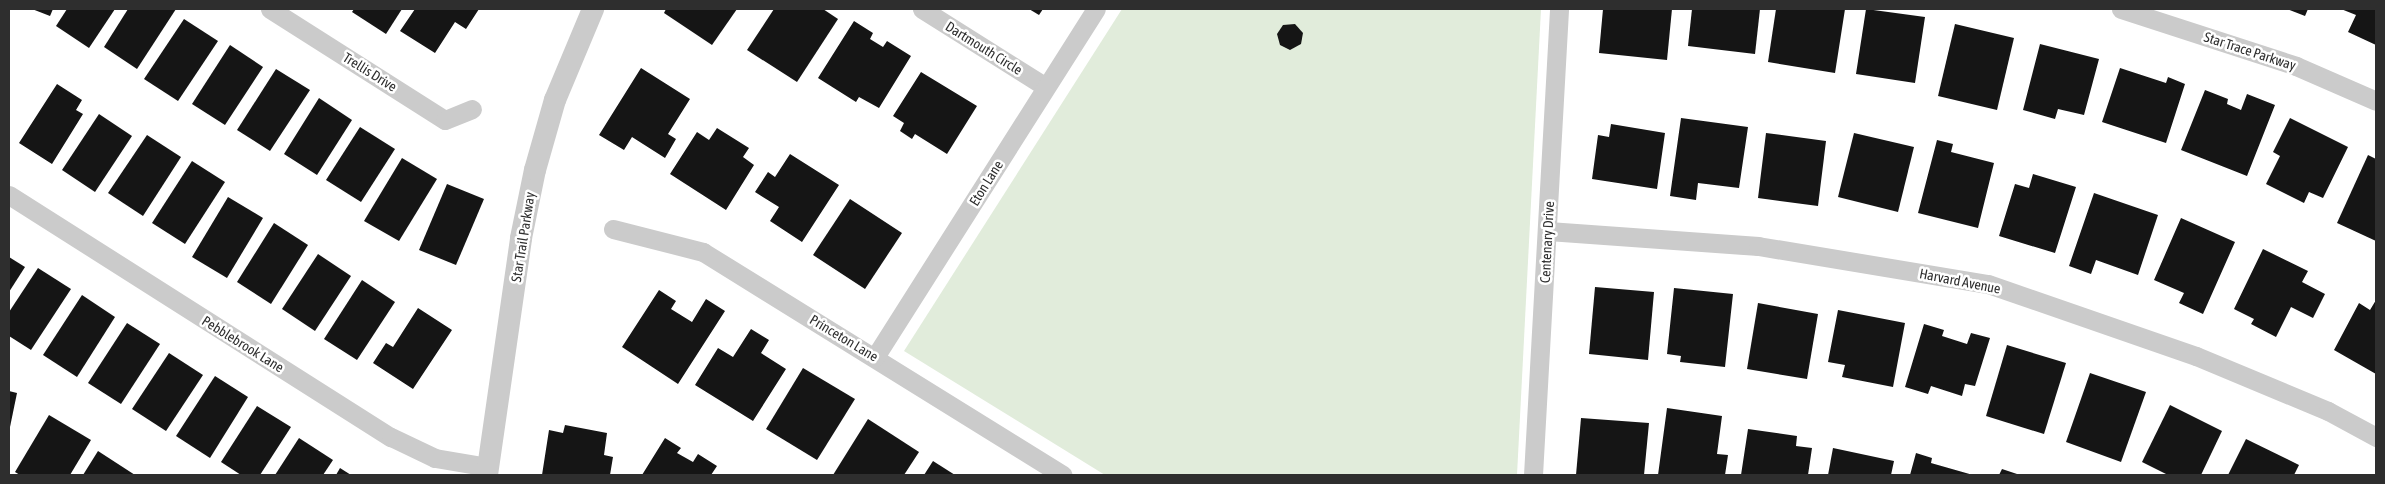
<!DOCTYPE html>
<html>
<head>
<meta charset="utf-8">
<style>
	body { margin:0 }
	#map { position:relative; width:2385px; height:484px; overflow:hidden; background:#fff; font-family:"Asap Condensed",sans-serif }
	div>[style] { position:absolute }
	.green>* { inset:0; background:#e1ecdb }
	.building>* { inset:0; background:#151515 }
	.minor>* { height:19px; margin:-9.5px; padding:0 9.5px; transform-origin:9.5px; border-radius:9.5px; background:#cbcbcb }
	.tertiary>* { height:22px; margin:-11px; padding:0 11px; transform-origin:11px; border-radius:11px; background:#cbcbcb }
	span { translate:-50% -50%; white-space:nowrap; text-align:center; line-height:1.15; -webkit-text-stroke:5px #fff; paint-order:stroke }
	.street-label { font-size:14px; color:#2e2e2e }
	.frame { position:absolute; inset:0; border:10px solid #2e2e2e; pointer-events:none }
</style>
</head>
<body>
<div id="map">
	<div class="green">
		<div style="clip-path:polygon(1122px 9px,1541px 9px,1517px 475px,1105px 475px,904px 351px)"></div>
	</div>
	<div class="building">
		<div style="clip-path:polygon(32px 9px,53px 9px,50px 16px)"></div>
		<div style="clip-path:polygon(67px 9px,115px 9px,89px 48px,56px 26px)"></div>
		<div style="clip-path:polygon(128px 9px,176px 9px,137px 69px,104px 47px)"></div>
		<div style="clip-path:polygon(354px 9px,402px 9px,386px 34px,352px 12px)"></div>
		<div style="clip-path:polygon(415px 9px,479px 9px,466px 29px,455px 22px,435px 53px,400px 31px)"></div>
		<div style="clip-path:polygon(666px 9px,737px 9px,712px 45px,664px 13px)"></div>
		<div style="clip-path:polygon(774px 9px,823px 9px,838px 19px,797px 82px,747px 50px)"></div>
		<div style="clip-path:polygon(1029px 9px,1043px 9px,1039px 15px)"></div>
		<div style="clip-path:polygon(1603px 9px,1672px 9px,1667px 60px,1599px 53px)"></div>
		<div style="clip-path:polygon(1692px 9px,1760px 9px,1755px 54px,1688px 46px)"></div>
		<div style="clip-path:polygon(1776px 9px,1845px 9px,1835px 73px,1768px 62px)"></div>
		<div style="clip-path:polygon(1866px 9px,1925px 17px,1915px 83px,1856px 74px)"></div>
		<div style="clip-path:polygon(2287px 9px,2308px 9px,2305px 16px)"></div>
		<div style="clip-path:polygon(2341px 9px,2376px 9px,2376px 45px,2348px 32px,2356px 15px)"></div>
		<div style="clip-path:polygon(184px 19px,218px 41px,178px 101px,144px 79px)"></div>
		<div style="clip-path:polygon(854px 21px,873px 33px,870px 39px,883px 47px,887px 41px,911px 56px,879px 108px,859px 97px,856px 102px,818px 78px)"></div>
		<div style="clip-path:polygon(1295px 24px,1303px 33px,1301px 44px,1290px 50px,1280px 45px,1277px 34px,1283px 25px)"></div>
		<div style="clip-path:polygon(1955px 24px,2014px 38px,1997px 110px,1938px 96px)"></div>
		<div style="clip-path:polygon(2040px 44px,2099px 59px,2084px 115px,2058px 109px,2055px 119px,2023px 110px)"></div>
		<div style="clip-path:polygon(230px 45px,263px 67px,225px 125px,192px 104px)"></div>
		<div style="clip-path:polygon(641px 68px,690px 99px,668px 134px,676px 139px,665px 158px,632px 137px,624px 150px,599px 135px)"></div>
		<div style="clip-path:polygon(2120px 68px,2166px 83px,2168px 77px,2185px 84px,2166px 143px,2102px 122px)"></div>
		<div style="clip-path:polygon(276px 69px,310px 90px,270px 151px,237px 130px)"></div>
		<div style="clip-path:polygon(921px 72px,977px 106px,947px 154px,915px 134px,912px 139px,900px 131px,904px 123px,893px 116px)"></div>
		<div style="clip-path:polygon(57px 84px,82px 100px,76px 110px,83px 114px,52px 164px,19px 143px)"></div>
		<div style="clip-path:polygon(2205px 90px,2228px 99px,2227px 104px,2241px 110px,2247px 94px,2275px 105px,2247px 176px,2181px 150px)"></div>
		<div style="clip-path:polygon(319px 98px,352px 120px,317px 175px,284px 154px)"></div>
		<div style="clip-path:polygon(99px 114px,132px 136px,95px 192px,62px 170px)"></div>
		<div style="clip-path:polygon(1681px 118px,1748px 127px,1739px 188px,1698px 183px,1696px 200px,1670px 196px)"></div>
		<div style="clip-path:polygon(2290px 118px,2348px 147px,2323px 198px,2309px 192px,2304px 203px,2266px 184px,2280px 156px,2273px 152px)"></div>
		<div style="clip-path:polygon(1611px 124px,1665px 133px,1657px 189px,1592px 179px,1598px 135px,1609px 137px)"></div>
		<div style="clip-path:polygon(360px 127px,395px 149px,361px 202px,326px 180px)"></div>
		<div style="clip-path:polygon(717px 128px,749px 148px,743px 157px,754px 165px,726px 210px,670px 174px,697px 132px,709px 140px)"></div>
		<div style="clip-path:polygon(1766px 133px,1826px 141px,1818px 206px,1758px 198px)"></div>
		<div style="clip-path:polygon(1854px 133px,1914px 147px,1898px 212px,1838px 197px)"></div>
		<div style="clip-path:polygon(147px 135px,181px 157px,143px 216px,108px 193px)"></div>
		<div style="clip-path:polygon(1937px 140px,1953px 144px,1951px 152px,1994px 163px,1978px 228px,1918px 213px)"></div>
		<div style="clip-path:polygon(790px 154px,839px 185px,802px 242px,770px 221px,779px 207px,755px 192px,768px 172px,775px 177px)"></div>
		<div style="clip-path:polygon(2368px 155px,2376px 159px,2376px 241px,2337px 223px)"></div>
		<div style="clip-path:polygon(402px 158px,437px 179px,399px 241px,364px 221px)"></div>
		<div style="clip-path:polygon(192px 161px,225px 182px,185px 244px,152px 223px)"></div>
		<div style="clip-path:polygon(2033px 174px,2076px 187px,2055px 253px,1999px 236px,2015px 184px,2029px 188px)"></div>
		<div style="clip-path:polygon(447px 184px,484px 199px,456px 265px,419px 250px)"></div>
		<div style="clip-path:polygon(2094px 193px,2158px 215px,2138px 275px,2096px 260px,2091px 274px,2069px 266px)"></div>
		<div style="clip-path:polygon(228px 197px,263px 218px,227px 278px,192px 257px)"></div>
		<div style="clip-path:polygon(850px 199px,902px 233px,865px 289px,813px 255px)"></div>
		<div style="clip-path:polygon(2181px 218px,2235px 242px,2203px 314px,2179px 303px,2184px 293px,2154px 280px)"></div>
		<div style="clip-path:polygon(274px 223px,308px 245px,271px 304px,237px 282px)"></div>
		<div style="clip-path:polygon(2263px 249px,2308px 271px,2302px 282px,2325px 294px,2313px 318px,2291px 307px,2276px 337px,2251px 324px,2254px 319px,2234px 309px)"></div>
		<div style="clip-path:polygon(318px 254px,351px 276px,315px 331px,282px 309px)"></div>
		<div style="clip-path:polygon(9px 257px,25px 267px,9px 292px)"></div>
		<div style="clip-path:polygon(38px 268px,71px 289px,31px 350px,9px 336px,9px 312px)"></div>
		<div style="clip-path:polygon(362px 280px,395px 302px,357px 360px,324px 339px)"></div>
		<div style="clip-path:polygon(1595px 287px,1654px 292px,1648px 360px,1589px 354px)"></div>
		<div style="clip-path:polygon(1674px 288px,1733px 294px,1725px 367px,1680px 362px,1681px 356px,1667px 354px)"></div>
		<div style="clip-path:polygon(659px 290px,676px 301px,671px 309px,692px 322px,706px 299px,725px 311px,678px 384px,622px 347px)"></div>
		<div style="clip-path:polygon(82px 295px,115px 317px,77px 377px,43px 355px)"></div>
		<div style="clip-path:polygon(2376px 300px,2376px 374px,2334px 350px,2359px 303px,2370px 310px)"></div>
		<div style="clip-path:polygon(1758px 303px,1818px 314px,1807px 379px,1747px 369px)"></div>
		<div style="clip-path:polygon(418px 308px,452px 330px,413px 389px,373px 363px,386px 343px,393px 347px)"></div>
		<div style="clip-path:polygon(1838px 310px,1905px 323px,1893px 387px,1842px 377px,1845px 365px,1828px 362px)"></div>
		<div style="clip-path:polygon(127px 323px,160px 344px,121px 404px,88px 383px)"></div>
		<div style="clip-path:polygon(1924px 324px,1944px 330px,1942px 336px,1967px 344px,1971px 333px,1990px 338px,1975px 386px,1965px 384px,1962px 396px,1931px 386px,1928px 394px,1905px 387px)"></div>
		<div style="clip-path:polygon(751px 329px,769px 340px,761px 353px,786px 369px,753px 421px,695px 385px,718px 348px,733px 357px)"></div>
		<div style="clip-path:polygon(2007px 345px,2066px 363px,2044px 434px,1986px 416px)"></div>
		<div style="clip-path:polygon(169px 353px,203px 375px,166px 431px,132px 409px)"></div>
		<div style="clip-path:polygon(803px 368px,855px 399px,817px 460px,766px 429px)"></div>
		<div style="clip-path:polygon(2090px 373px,2146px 392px,2121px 462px,2066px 442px)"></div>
		<div style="clip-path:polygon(215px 376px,248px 397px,210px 458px,176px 436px)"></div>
		<div style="clip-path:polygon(9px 391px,17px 393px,10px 427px,9px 427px)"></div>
		<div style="clip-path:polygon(2170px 405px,2222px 431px,2201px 475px,2168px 475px,2142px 462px)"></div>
		<div style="clip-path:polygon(257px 406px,291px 427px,260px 475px,241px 475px,221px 462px)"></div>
		<div style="clip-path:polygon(1667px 408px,1722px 416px,1717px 454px,1728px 455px,1725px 475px,1658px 475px)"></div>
		<div style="clip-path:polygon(49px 415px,91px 440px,70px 475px,20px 475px,15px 472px)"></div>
		<div style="clip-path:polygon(1581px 418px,1649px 423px,1644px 475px,1576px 475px)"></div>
		<div style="clip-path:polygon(868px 419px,919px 452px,904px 475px,833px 475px)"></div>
		<div style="clip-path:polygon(565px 425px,607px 433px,604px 455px,613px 457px,610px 475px,542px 475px,549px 430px,563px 433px)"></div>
		<div style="clip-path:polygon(1748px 429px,1797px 436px,1796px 446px,1812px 448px,1808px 475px,1741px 475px)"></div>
		<div style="clip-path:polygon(299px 438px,333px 460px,323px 475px,275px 475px)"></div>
		<div style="clip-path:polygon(665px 438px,681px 448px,677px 453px,693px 462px,698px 454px,717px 466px,711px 475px,642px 475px)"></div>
		<div style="clip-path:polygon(2246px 439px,2299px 465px,2294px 475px,2228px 475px)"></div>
		<div style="clip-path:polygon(1833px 448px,1894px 461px,1891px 475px,1828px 475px)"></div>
		<div style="clip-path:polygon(98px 451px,135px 475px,83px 475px)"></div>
		<div style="clip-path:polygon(1916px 453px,1932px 458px,1931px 463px,1973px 475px,1910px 475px)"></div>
		<div style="clip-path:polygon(933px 461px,955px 475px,924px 475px)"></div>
		<div style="clip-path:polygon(340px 468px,351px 475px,336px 475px)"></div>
		<div style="clip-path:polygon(2002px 469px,2020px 475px,1999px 475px)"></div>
	</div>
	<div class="minor">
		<div style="left:270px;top:9px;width:207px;rotate:32.4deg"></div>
		<div style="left:445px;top:120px;width:29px;rotate:-22deg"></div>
		<div style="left:922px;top:9px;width:146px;rotate:32.2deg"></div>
		<div style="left:2121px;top:9px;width:184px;rotate:18deg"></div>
		<div style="left:2296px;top:66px;width:87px;rotate:23.6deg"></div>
		<div style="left:9px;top:195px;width:452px;rotate:32.4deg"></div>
		<div style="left:391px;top:437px;width:49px;rotate:25.5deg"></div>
		<div style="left:435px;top:458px;width:54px;rotate:9.6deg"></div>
		<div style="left:613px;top:229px;width:93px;rotate:14.3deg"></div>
		<div style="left:703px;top:252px;width:423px;rotate:31.8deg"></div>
		<div style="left:1548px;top:231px;width:211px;rotate:4.1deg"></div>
		<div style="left:1758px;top:246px;width:233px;rotate:9.4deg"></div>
		<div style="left:1988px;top:284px;width:220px;rotate:19.1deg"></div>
		<div style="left:2196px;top:356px;width:143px;rotate:22.6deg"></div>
		<div style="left:2328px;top:411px;width:55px;rotate:28.4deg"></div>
		<div style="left:875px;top:357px;width:412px;rotate:-57.6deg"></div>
		<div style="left:1533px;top:475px;width:467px;rotate:-86.8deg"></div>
	</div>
	<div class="tertiary">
		<div style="left:487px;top:475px;width:239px;rotate:-81.8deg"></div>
		<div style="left:521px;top:238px;width:69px;rotate:-78.4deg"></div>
		<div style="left:535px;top:170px;width:73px;rotate:-74.1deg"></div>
		<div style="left:555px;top:100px;width:99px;rotate:-67.3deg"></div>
	</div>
	<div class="street-label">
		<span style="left:984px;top:48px;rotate:32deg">Dartmouth Circle</span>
		<span style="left:2250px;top:51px;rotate:18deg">Star Trace Parkway</span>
		<span style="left:370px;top:72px;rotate:32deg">Trellis Drive</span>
		<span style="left:986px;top:183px;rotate:-58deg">Eton Lane</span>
		<span style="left:523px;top:237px;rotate:-81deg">Star Trail Parkway</span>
		<span style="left:1547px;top:242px;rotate:-87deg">Centenary Drive</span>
		<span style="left:1960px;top:281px;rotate:11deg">Harvard Avenue</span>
		<span style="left:844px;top:338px;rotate:31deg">Princeton Lane</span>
		<span style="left:243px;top:344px;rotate:32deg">Pebblebrook Lane</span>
	</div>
	<div class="frame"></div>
</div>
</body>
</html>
